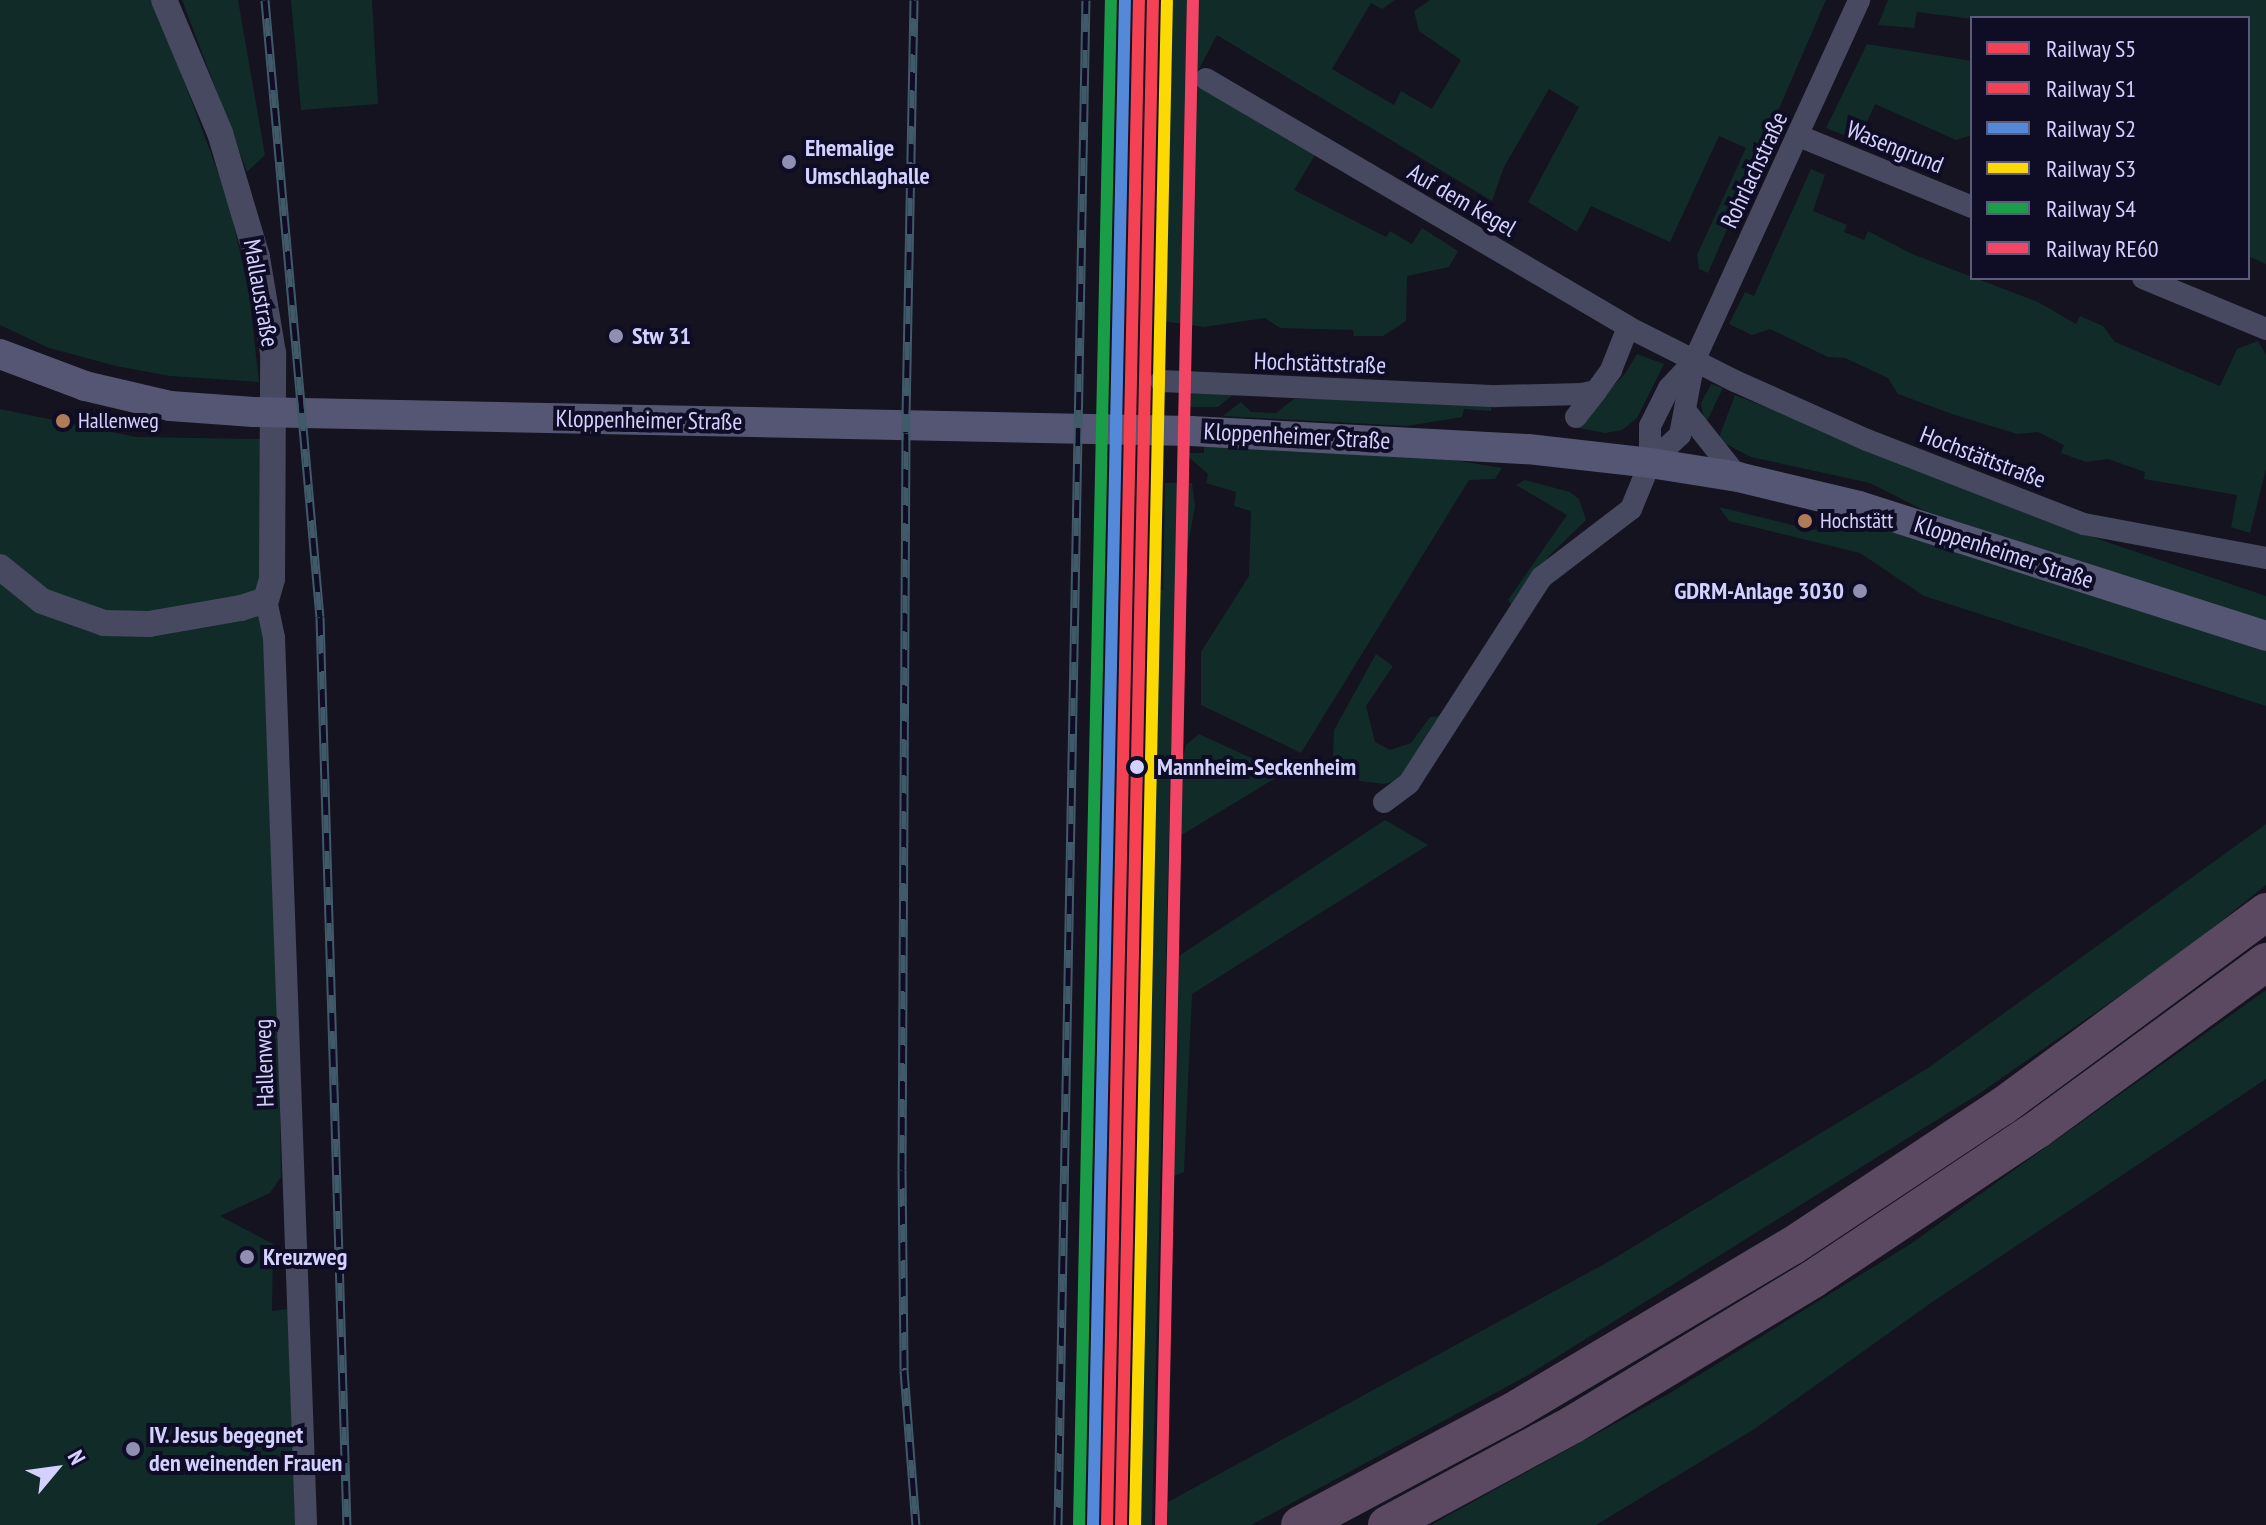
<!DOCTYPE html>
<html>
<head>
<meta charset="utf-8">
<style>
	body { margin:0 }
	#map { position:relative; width:2266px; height:1525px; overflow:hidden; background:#14131f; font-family:"PT Sans Narrow",sans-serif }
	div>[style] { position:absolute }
	.green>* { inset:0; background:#112b29 }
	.minor>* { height:22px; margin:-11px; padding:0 11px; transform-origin:11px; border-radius:11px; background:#474960 }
	.tertiary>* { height:26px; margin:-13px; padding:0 13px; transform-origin:13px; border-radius:13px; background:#474960 }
	.secondary>* { height:30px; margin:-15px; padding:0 15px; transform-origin:15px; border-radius:15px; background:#555673 }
	.motorway>* { height:38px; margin:-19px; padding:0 19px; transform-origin:19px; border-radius:19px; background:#5b4961 }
	.rail>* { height:9px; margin-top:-4.5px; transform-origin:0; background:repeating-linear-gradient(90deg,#0f0d25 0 18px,#405a69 0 36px); box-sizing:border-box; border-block:2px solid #405a69 }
	.rail-1>* { height:12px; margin:-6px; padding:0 6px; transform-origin:6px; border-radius:6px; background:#f44254 }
	.rail-2>* { height:12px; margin:-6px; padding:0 6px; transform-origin:6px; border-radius:6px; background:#f44254 }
	.rail-3>* { height:12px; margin:-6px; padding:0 6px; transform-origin:6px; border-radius:6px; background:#5489da }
	.rail-4>* { height:12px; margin:-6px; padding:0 6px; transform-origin:6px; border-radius:6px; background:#fcd804 }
	.rail-5>* { height:12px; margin:-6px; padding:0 6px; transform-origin:6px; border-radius:6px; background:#1a9d47 }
	.rail-6>* { height:12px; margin:-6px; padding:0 6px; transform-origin:6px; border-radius:6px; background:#f34667 }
	.dots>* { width:22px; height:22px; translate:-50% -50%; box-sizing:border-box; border:4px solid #0f0d25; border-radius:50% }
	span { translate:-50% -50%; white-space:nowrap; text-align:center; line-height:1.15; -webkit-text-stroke:8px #0f0d25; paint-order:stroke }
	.bus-label { font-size:22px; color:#d2d1ff }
	.left { translate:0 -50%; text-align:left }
	.street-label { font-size:24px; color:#d2d1ff }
	.poi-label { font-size:24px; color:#d2d1ff; font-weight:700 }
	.right { translate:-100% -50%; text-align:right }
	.stop-label { font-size:24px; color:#d2d1ff; font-weight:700 }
	.legend { position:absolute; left:1970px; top:16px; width:280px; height:264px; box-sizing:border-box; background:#0f0d25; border:2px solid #5d5b7c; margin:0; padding:10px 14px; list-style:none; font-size:24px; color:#d2d1ff }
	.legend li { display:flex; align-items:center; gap:16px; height:40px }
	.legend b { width:40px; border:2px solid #5d5b7c }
	.north { position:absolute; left:16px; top:1429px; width:80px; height:80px; -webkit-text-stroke:6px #0f0d25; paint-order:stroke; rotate:61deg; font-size:22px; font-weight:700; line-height:32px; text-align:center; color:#d2d1ff }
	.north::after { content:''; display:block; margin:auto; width:28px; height:36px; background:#d2d1ff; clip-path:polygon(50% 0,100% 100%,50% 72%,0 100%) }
</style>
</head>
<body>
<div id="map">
	<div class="green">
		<div style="clip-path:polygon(0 0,154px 0,229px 202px,249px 293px,259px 382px,170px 376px,116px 366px,49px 348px,0 325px)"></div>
		<div style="clip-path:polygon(182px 0,238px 0,265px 155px,247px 172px)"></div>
		<div style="clip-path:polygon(291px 0,372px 0,378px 104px,301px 110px)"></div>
		<div style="clip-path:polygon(1172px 0,1395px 0,1382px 9px,1371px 3px,1332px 69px,1394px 105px,1401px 91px,1432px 109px,1461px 60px,1419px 31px,1414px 11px,1430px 0,1826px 0,1708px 273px,1699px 269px,1697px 255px,1746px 148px,1719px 136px,1670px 242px,1591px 206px,1577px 232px,1528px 202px,1579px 107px,1549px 89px,1504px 167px,1492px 201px,1217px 35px,1192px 82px,1315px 155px,1294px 190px,1386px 237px,1390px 231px,1412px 244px,1422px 228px,1458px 251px,1449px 267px,1407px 276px,1406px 321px,1383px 336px,1354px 336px,1353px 330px,1280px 328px,1265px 318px,1204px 327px,1163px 321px)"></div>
		<div style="clip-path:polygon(1888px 0,2266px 0,2266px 264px,2248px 256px,2248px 18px,1972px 19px,1917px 12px,1914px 28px,1878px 25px)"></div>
		<div style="clip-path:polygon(1867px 44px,1972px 61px,1972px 135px,1956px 140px,1875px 104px,1863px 131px,1849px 137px,1826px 128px)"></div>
		<div style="clip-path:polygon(1811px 169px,1825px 175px,1813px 211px,1847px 225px,1844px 232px,1864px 240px,1868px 231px,1912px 254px,2038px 302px,2076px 324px,2080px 316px,2103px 326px,2115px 342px,2220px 386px,2237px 349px,2258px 341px,2266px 355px,2266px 469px,2250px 533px,2231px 527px,2237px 495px,2144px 479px,2145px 472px,2108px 459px,2086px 462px,2061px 453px,2064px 445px,2038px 432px,2017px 434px,1952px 414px,1898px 394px,1888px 378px,1845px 358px,1828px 357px,1770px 329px,1752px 335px,1729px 324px,1745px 292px,1754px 296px)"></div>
		<div style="clip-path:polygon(1637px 354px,1664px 364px,1637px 418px,1622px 430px,1605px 433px,1573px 427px,1624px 375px)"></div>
		<div style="clip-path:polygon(1711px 384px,1723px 388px,1705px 425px,1701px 403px)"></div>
		<div style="clip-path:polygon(1187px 393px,1234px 394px,1218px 407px,1187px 407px)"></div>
		<div style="clip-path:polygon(1735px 395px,2104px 541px,2266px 596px,2266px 622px,1925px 511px,1870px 483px,1751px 457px,1718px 440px)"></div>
		<div style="clip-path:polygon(1294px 399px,1355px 399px,1492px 403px,1491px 411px,1464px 409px,1462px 417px,1407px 426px,1223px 416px,1241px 402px,1251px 412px,1276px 413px)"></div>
		<div style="clip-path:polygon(0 409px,136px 437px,261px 439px,269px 476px,281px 1177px,270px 1193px,220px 1216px,273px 1244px,272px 1311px,289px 1309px,298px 1525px,0 1525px)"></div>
		<div style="clip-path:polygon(1204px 445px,1441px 458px,1502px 468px,1495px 479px,1469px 480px,1301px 753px,1201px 705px,1201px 652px,1249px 576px,1251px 511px,1234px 506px,1236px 492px,1206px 483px,1208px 474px,1184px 453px,1204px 453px)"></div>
		<div style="clip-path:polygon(1525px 480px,1570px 492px,1579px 499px,1586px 520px,1549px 556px,1514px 608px,1508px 600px,1567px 515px,1516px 485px)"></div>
		<div style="clip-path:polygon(1165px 483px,1192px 483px,1195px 506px,1178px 602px,1171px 749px,1152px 1525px,1133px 1525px,1156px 591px,1163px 590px)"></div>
		<div style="clip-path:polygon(1719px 507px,1812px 530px,1822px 529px,1823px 523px,1875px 525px,2266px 648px,2266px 706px,1924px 596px,1860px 553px,1729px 521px)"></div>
		<div style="clip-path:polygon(1376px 654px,1393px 666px,1366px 706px,1375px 742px,1390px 750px,1411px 743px,1430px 717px,1441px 716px,1400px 780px,1384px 784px,1360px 781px,1333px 758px,1334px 730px)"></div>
		<div style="clip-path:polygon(1199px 734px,1284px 773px,1180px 836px,1182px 760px,1186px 745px)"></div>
		<div style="clip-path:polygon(1385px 820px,1428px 845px,1192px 994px,1184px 1172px,1171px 1177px,1176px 958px)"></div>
		<div style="clip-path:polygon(2266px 824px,2266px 885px,2184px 951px,1980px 1093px,1523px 1378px,1251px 1525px,1168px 1525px,1168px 1502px,1608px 1262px,1928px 1068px)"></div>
		<div style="clip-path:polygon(2266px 990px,2266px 1079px,1928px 1305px,1756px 1428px,1596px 1525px,1431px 1525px,1670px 1393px,1912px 1243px)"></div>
	</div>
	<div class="minor">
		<div style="left:1206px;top:79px;width:489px;rotate:30.4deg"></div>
		<div style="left:1628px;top:327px;width:120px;rotate:26.8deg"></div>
		<div style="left:1735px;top:381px;width:145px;rotate:24.1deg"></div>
		<div style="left:1867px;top:440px;width:233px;rotate:21.2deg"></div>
		<div style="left:2084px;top:524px;width:185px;rotate:10.6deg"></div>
		<div style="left:1799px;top:136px;width:187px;rotate:22.3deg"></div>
		<div style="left:2143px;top:278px;width:133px;rotate:22.5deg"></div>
		<div style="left:1161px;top:381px;width:336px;rotate:2.6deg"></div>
		<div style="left:1497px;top:396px;width:85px;rotate:-1.3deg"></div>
		<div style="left:1582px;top:394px;width:14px;rotate:-12deg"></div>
		<div style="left:1596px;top:391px;width:26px;rotate:-54deg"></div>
		<div style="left:1611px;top:370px;width:46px;rotate:-68.4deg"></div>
		<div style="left:1688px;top:414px;width:80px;rotate:51.6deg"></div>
		<div style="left:1576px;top:417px;width:33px;rotate:-52deg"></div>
		<div style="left:1650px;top:463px;width:41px;rotate:-43deg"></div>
		<div style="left:1680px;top:435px;width:75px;rotate:-79.3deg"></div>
		<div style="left:266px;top:600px;width:39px;rotate:78deg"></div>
		<div style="left:274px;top:638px;width:888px;rotate:87.93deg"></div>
		<div style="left:1384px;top:802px;width:31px;rotate:-37deg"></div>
		<div style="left:1409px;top:783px;width:245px;rotate:-57.2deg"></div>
		<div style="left:1542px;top:577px;width:112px;rotate:-37.4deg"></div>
		<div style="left:1631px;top:509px;width:50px;rotate:-67.6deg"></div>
		<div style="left:1650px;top:463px;width:37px;rotate:-90deg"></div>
		<div style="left:1650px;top:426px;width:42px;rotate:-63.4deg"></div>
		<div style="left:1669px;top:388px;width:37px;rotate:-47deg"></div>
		<div style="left:1694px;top:361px;width:397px;rotate:-65.4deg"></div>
	</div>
	<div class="tertiary">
		<div style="left:0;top:567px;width:54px;rotate:39deg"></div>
		<div style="left:42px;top:601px;width:66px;rotate:19.5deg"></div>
		<div style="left:104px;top:623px;width:45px;rotate:1.3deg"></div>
		<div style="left:149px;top:624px;width:93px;rotate:-9.9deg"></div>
		<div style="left:241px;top:608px;width:26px;rotate:-18deg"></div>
		<div style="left:266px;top:600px;width:22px;rotate:-74deg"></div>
		<div style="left:272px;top:579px;width:226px;rotate:-89.7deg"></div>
		<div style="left:273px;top:353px;width:97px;rotate:-99.5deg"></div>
		<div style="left:257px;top:257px;width:129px;rotate:-106.6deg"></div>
		<div style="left:220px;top:133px;width:144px;rotate:-112.8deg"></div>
	</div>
	<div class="secondary">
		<div style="left:0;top:354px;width:91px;rotate:20.6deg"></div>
		<div style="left:85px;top:386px;width:87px;rotate:13.2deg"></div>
		<div style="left:170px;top:406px;width:84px;rotate:4.1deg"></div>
		<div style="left:254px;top:412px;width:937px;rotate:1.16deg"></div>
		<div style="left:1191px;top:431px;width:337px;rotate:3.1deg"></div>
		<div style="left:1528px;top:449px;width:123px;rotate:6.5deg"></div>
		<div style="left:1650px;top:463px;width:89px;rotate:9deg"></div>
		<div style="left:1738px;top:477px;width:124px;rotate:13.5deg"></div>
		<div style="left:1859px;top:506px;width:427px;rotate:17.7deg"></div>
	</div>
	<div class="motorway">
		<div style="left:1300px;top:1525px;width:240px;rotate:-28.1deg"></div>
		<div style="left:1512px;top:1412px;width:326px;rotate:-30.7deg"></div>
		<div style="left:1792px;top:1246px;width:253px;rotate:-33.6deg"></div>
		<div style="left:2003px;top:1106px;width:327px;rotate:-36.4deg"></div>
		<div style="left:1387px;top:1525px;width:210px;rotate:-28.4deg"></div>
		<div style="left:1572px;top:1425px;width:282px;rotate:-31.2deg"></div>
		<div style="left:1813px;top:1279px;width:270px;rotate:-33.7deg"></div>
		<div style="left:2038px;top:1129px;width:283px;rotate:-36.2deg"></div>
	</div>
	<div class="rail">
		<div style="left:265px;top:0;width:619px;rotate:84.91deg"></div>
		<div style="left:320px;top:617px;width:908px;rotate:88.3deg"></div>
		<div style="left:914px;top:0;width:433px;rotate:91.1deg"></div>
		<div style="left:906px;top:433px;width:737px;rotate:90.31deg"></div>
		<div style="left:902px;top:1170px;width:200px;rotate:89.4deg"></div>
		<div style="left:904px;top:1370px;width:155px;rotate:85.6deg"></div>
		<div style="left:1058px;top:1525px;width:1525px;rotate:-88.95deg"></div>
	</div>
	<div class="rail-1">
		<div style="left:1107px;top:1525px;width:1525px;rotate:-88.8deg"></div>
	</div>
	<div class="rail-2">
		<div style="left:1121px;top:1525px;width:1525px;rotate:-88.8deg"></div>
	</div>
	<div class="rail-3">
		<div style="left:1093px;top:1525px;width:1525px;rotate:-88.8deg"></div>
	</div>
	<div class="rail-4">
		<div style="left:1135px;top:1525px;width:1524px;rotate:-88.8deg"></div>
	</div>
	<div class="rail-5">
		<div style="left:1079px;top:1524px;width:1524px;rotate:-88.8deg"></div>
	</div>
	<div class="rail-6">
		<div style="left:1161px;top:1525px;width:1524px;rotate:-88.8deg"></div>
	</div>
	<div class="dots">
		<div style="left:789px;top:162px;background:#908eb1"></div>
		<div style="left:616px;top:336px;background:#908eb1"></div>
		<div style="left:63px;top:421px;background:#b07c57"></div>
		<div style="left:1805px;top:521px;background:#b07c57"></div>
		<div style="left:1860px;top:591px;background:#908eb1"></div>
		<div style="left:1137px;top:767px;background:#d2d1ff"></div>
		<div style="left:247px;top:1257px;background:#908eb1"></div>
		<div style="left:133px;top:1449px;background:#908eb1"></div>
	</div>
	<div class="bus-label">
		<span class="left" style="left:78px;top:421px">Hallenweg</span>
		<span class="left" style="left:1820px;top:521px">Hochstätt</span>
	</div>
	<div class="street-label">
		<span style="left:1895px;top:147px;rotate:22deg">Wasengrund</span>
		<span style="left:1754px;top:170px;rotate:-65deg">Rohrlachstraße</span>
		<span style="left:1462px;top:200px;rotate:30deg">Auf dem Kegel</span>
		<span style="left:261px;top:293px;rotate:80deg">Mallaustraße</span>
		<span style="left:1320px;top:363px;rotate:2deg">Hochstättstraße</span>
		<span style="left:649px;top:420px;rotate:1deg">Kloppenheimer Straße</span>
		<span style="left:1297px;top:436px;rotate:3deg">Kloppenheimer Straße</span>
		<span style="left:1983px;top:457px;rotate:21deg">Hochstättstraße</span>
		<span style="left:2004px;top:552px;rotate:18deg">Kloppenheimer Straße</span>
		<span style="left:264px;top:1063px;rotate:-92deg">Hallenweg</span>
	</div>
	<div class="poi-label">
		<span class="left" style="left:805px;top:162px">Ehemalige<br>Umschlaghalle</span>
		<span class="left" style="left:632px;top:336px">Stw 31</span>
		<span class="right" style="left:1844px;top:591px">GDRM-Anlage 3030</span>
		<span class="left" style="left:263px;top:1257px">Kreuzweg</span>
		<span class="left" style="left:149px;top:1449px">IV. Jesus begegnet<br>den weinenden Frauen</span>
	</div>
	<div class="stop-label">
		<span class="left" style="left:1157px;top:767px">Mannheim-Seckenheim</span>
	</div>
	<ul class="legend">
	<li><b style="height:10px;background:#f44254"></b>Railway S5</li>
	<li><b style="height:10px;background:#f44254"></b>Railway S1</li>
	<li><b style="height:10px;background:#5489da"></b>Railway S2</li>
	<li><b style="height:10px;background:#fcd804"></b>Railway S3</li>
	<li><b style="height:10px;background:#1a9d47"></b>Railway S4</li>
	<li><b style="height:10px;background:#f34667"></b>Railway RE60</li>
	</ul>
	<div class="north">N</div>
</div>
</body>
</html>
